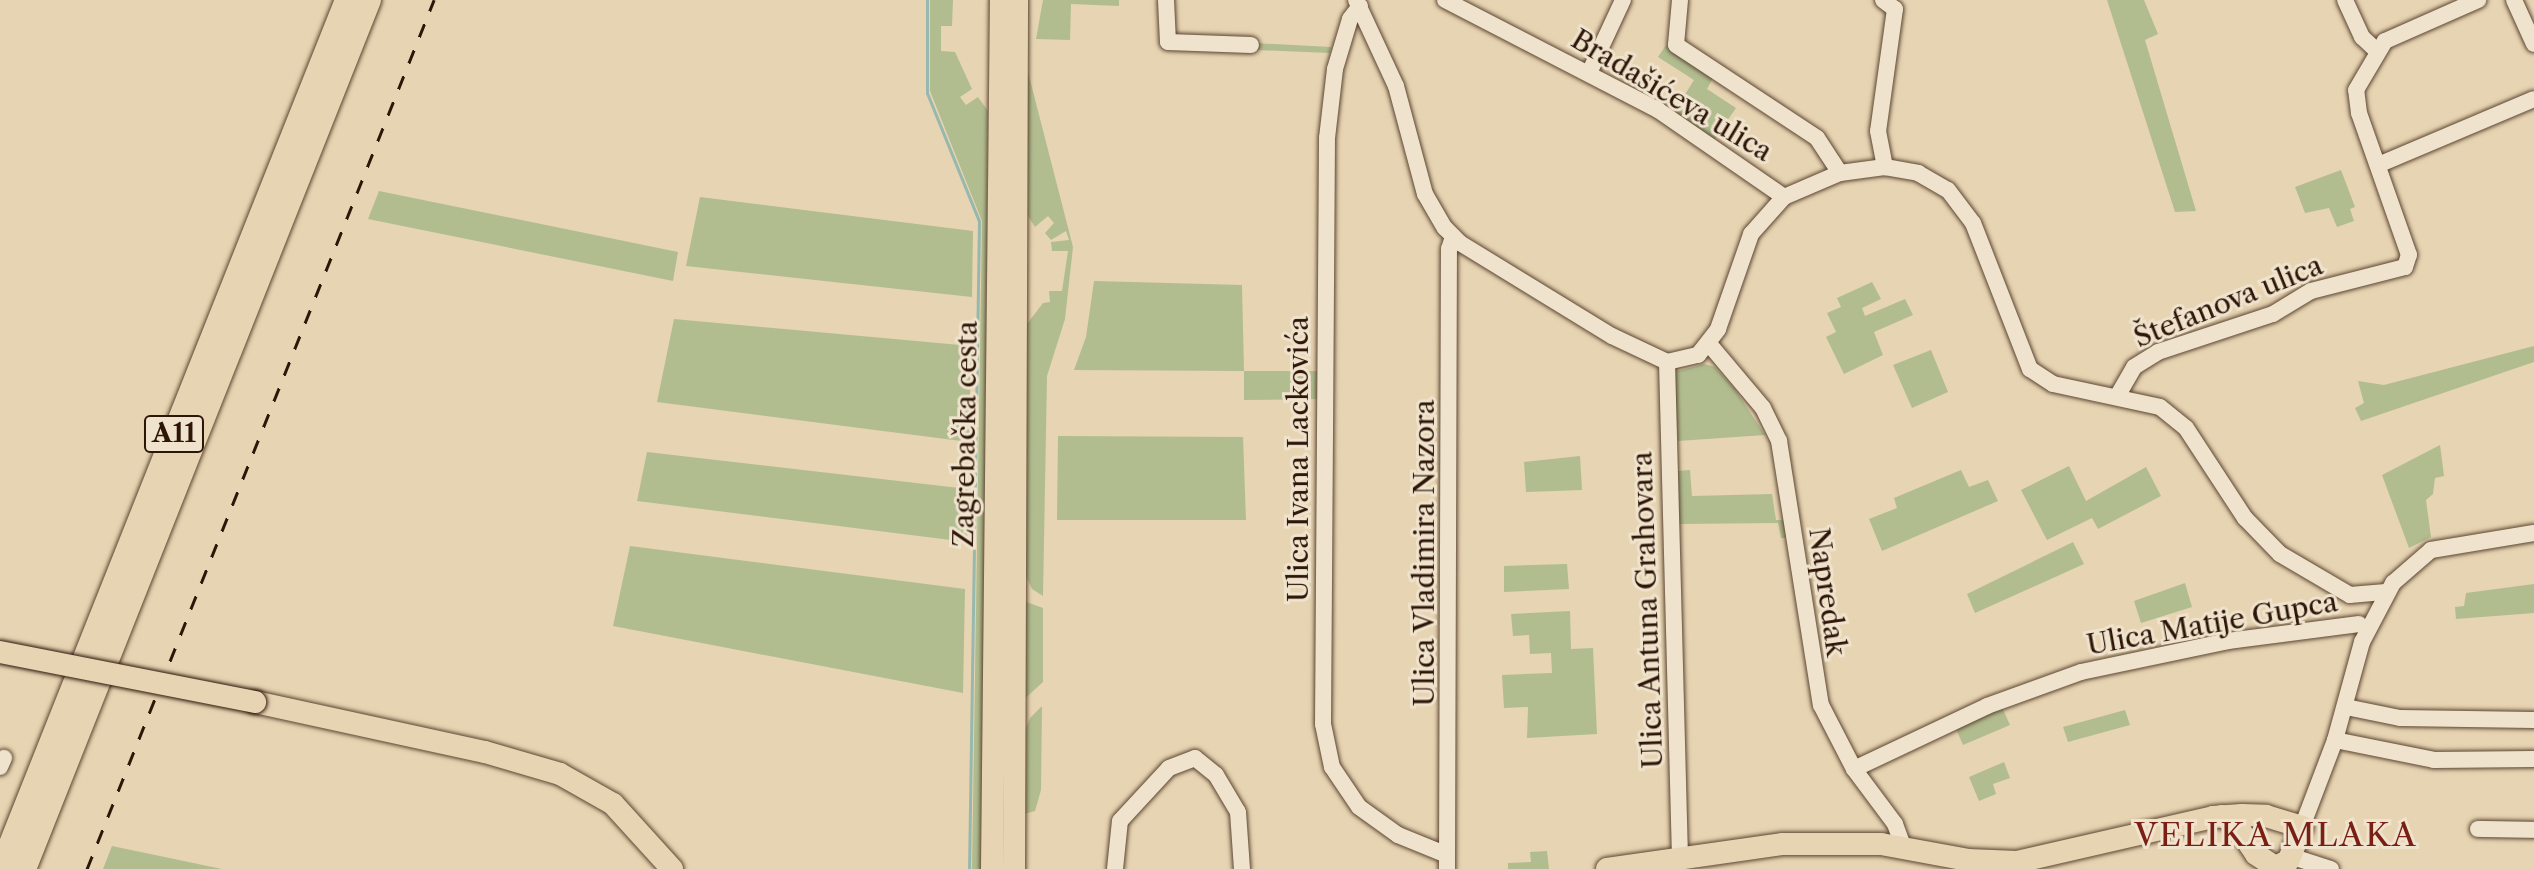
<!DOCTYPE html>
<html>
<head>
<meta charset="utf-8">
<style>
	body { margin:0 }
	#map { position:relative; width:2534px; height:869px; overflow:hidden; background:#e7d4b2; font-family:"Libre Caslon Text",serif }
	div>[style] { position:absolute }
	.green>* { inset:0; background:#b1bd8f }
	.stream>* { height:3px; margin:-1.5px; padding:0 1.5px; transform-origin:1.5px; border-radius:1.5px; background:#97b8ae }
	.roads { filter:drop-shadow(0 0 2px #5c4532) drop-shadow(0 0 2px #5c4532) }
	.minor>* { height:16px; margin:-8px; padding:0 8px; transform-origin:8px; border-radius:8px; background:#efe3cd }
	.major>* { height:22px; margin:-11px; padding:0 11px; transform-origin:11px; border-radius:11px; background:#e7d4b2 }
	.highway>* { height:24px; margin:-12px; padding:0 12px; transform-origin:12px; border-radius:12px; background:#e7d4b2 }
	.rail>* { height:3px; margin-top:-1.5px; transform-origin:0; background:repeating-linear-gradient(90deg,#2d1508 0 14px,transparent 0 28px) }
	.bridges { filter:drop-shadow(0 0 2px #2d1508) drop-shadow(0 0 2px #2d1508) }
	.major-bridge>* { height:22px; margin:-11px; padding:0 11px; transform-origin:11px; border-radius:11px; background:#e7d4b2 }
	span { translate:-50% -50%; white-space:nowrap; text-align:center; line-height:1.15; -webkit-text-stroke:6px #efe3cd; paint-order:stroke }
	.shield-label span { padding:2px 6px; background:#efe3cd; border:2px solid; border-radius:6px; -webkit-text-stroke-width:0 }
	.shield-label { font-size:26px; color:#2d1508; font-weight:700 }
	.street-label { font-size:28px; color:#2d1508 }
	.quarter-label { font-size:32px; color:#7a1f14; letter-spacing:2px }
</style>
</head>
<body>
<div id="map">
	<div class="green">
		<div style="clip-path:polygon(930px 0,953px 0,952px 26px,941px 26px,941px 51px,955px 52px,972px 89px,960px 97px,966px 105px,978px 97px,988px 111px,982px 869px,972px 869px,982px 221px,930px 91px)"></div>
		<div style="clip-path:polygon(1043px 0,1119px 0,1119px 6px,1071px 4px,1070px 40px,1036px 39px)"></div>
		<div style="clip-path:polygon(2107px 0,2144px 0,2158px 34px,2145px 40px,2196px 211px,2175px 212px)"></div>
		<div style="clip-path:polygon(1255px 43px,1331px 47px,1330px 53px,1255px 50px)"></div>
		<div style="clip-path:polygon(1666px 45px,1714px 76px,1707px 89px,1736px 108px,1714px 140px,1673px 114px,1694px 80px,1658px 57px)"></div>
		<div style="clip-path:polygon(1028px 72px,1073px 247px,1065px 319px,1047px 376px,1043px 596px,1032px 589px,1025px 574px,1027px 324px,1043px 303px,1050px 302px,1049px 291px,1062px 291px,1068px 251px,1052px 251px,1051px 242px,1069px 240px,1066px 231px,1051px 240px,1045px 233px,1054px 223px,1048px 216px,1035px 227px,1028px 216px)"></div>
		<div style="clip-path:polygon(2341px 170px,2355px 207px,2350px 209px,2354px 221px,2337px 227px,2329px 208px,2305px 213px,2295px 187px)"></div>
		<div style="clip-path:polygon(379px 191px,678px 252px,673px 281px,368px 219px)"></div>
		<div style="clip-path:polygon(700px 197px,973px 231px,972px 297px,686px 266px)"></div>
		<div style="clip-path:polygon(1094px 281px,1242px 285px,1244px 371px,1320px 371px,1320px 399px,1244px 400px,1244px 371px,1074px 370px,1086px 337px)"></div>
		<div style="clip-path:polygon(1872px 282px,1881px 299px,1862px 308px,1865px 316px,1905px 299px,1913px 315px,1874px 332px,1883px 355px,1844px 374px,1826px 337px,1836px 332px,1827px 313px,1841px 307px,1837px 298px)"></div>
		<div style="clip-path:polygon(674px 319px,971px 346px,969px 442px,657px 402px)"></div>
		<div style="clip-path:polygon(2534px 346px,2534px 362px,2361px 421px,2355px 408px,2364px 403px,2358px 381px,2384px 385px)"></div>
		<div style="clip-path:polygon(1931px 350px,1948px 392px,1912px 408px,1893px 365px)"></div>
		<div style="clip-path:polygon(1704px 364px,1715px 367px,1734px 388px,1765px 435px,1678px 441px,1674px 372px)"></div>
		<div style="clip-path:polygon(1058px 436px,1243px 437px,1246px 520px,1057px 520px)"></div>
		<div style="clip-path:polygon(2440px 445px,2444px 476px,2435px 478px,2433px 494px,2426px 500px,2431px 537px,2409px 548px,2382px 475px)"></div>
		<div style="clip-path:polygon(647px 452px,968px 489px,967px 542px,637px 501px)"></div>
		<div style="clip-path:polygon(1580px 456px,1582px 490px,1526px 492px,1524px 462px)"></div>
		<div style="clip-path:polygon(2069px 466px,2086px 501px,2146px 467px,2161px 496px,2098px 529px,2092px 518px,2047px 540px,2021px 490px)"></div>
		<div style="clip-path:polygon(1690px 470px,1692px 496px,1772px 494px,1776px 520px,1788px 520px,1789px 538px,1781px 538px,1778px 523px,1677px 524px,1677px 471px)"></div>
		<div style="clip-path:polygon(1961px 470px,1969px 487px,1988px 480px,1998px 501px,1882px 551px,1869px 519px,1897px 508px,1894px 498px)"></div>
		<div style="clip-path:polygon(2073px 542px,2084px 564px,1975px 613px,1967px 594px)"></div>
		<div style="clip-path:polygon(630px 546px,965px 589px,963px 693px,613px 626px)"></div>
		<div style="clip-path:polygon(1567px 564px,1569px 589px,1504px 592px,1504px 566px)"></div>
		<div style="clip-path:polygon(2185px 583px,2192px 607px,2141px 623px,2134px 601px)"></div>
		<div style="clip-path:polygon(2534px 584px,2534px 613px,2456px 619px,2455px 607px,2464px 606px,2466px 593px)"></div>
		<div style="clip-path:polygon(1021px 600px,1043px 608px,1043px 682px,1020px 703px)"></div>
		<div style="clip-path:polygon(1570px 611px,1571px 649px,1593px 648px,1597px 734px,1527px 738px,1528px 707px,1504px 708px,1502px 675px,1552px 673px,1551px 653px,1530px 654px,1529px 635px,1513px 636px,1511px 614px)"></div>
		<div style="clip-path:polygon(2000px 703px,2010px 725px,1963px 745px,1953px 722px)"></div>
		<div style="clip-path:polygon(1042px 706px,1041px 790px,1035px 811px,1024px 814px,1024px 733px,1030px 718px)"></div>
		<div style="clip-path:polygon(2125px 710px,2130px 725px,2068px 742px,2063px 727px)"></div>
		<div style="clip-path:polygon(2004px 762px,2010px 778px,1993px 784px,1996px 794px,1979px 801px,1969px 777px)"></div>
		<div style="clip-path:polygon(112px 846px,222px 869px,103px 869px)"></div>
		<div style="clip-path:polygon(1547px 851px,1549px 869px,1508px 869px,1508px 863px,1531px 862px,1530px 852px)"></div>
	</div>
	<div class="stream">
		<div style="left:927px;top:0;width:93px;rotate:90deg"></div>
		<div style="left:927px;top:93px;width:138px;rotate:67.9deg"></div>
		<div style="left:979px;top:221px;width:648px;rotate:90.88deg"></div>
	</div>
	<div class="roads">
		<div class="minor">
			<div style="left:1166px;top:0;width:42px;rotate:87.3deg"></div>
			<div style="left:1168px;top:42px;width:83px;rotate:2.1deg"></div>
			<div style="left:1356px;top:0;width:95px;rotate:65.1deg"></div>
			<div style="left:1396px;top:86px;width:112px;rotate:75deg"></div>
			<div style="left:1425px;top:194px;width:39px;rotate:60deg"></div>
			<div style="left:1445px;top:228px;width:21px;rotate:45deg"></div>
			<div style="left:1460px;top:243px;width:178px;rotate:31.5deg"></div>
			<div style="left:1612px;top:336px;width:61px;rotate:25.3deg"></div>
			<div style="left:1667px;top:362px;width:32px;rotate:-13deg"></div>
			<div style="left:1698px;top:355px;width:33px;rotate:-52deg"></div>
			<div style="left:1718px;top:329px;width:101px;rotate:-70.8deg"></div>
			<div style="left:1751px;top:234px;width:50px;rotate:-48.3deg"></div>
			<div style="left:1784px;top:197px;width:61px;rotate:-23.2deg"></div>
			<div style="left:1840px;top:173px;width:45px;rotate:-7.6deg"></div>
			<div style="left:1885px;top:167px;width:34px;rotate:10deg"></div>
			<div style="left:1918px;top:173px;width:34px;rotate:30deg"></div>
			<div style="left:1948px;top:190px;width:41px;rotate:52.9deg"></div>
			<div style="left:1973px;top:223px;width:157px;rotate:68.7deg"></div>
			<div style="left:2030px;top:369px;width:27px;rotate:33deg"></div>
			<div style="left:2053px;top:384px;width:109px;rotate:12.1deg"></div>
			<div style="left:2160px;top:407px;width:33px;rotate:39deg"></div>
			<div style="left:2186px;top:428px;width:108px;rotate:56.8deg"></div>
			<div style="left:2245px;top:518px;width:50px;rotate:45.8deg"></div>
			<div style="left:2280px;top:554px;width:81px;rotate:30.4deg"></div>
			<div style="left:2350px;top:595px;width:36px;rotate:-5deg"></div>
			<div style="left:1445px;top:0;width:240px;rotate:27.3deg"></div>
			<div style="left:1658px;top:110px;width:153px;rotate:34.6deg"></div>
			<div style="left:1680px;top:0;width:45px;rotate:95.1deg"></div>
			<div style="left:1676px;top:45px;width:169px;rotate:33.4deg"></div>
			<div style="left:1817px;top:138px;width:42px;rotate:56.7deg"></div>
			<div style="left:1883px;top:0;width:15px;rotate:37deg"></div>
			<div style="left:1895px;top:9px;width:123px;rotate:97.9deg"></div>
			<div style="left:1878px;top:131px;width:37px;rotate:79deg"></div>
			<div style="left:2345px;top:0;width:41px;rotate:65.3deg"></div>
			<div style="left:2362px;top:37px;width:21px;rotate:43deg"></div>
			<div style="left:2514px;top:0;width:48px;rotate:65.6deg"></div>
			<div style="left:1360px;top:6px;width:16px;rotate:128deg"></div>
			<div style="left:1350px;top:19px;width:52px;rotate:106.7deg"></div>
			<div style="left:1335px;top:69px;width:69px;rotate:96.6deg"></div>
			<div style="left:1327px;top:138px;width:586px;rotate:90.39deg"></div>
			<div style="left:1323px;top:724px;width:44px;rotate:78.2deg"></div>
			<div style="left:1332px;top:767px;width:48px;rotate:56deg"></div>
			<div style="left:1359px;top:807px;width:48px;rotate:35.7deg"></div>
			<div style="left:1398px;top:835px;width:53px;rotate:22.2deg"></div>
			<div style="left:1590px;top:71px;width:78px;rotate:-65.1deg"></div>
			<div style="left:2378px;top:165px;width:169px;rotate:-22.9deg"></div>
			<div style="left:1710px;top:345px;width:82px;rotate:49.9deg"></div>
			<div style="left:1763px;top:408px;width:37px;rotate:64deg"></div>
			<div style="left:1779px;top:441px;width:267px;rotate:81deg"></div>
			<div style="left:1821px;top:705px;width:72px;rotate:62.7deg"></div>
			<div style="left:1854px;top:769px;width:69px;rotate:53.3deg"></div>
			<div style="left:1895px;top:824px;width:23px;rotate:70deg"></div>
			<div style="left:1667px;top:362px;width:495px;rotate:88.5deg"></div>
			<div style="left:2118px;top:395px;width:32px;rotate:-60deg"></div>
			<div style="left:2134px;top:367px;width:28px;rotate:-32deg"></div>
			<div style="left:2158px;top:352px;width:121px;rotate:-18.3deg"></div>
			<div style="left:2273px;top:314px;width:44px;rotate:-31.2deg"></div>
			<div style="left:2311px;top:291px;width:97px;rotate:-14.3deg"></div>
			<div style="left:2405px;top:267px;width:13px;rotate:-72deg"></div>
			<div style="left:2409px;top:255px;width:151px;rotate:-109.4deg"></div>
			<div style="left:2359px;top:113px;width:23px;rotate:-97deg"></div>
			<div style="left:2356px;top:90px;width:57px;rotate:-59.4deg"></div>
			<div style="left:2385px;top:41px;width:102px;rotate:-23.8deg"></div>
			<div style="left:2346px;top:707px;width:55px;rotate:11.5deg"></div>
			<div style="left:2400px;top:718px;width:134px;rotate:0.9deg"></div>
			<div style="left:2335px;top:740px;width:101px;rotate:11.4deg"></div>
			<div style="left:2434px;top:760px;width:100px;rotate:-0.6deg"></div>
			<div style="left:0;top:767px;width:10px;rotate:-66deg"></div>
			<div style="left:1854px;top:769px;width:147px;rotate:-25.3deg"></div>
			<div style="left:1987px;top:706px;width:100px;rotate:-19.9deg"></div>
			<div style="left:2081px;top:672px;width:150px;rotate:-11.9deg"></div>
			<div style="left:2228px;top:641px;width:132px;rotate:-7.4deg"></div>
			<div style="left:2302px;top:827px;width:93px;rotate:-69.2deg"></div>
			<div style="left:2335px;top:740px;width:102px;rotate:-74.6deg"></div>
			<div style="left:2362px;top:642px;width:67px;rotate:-62.3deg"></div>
			<div style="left:2393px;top:583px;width:50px;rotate:-41deg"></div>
			<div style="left:2431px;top:550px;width:104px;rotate:-9.4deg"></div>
			<div style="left:2478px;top:829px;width:56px;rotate:1deg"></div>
			<div style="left:2290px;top:856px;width:43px;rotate:17.6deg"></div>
			<div style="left:1115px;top:869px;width:48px;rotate:-84.1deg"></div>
			<div style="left:1120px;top:821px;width:72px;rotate:-47.2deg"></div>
			<div style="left:1169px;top:768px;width:28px;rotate:-21deg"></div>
			<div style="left:1195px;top:758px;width:27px;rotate:39deg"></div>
			<div style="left:1216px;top:775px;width:43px;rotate:59.3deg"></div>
			<div style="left:1238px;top:812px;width:57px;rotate:86deg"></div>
			<div style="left:1447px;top:869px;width:620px;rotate:-89.82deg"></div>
			<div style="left:1449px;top:249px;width:13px;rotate:-72deg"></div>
		</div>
		<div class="major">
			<div style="left:255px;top:702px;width:235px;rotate:12.3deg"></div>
			<div style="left:485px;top:752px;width:78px;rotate:16.3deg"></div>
			<div style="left:560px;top:774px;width:61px;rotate:29.5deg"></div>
			<div style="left:613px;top:804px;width:88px;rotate:47.8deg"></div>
			<div style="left:992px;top:869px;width:869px;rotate:-89.41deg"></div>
			<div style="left:1014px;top:869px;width:869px;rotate:-89.8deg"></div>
			<div style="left:1607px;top:869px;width:178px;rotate:-8.1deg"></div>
			<div style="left:1783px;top:844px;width:98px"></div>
			<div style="left:1881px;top:844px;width:88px;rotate:10.4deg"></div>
			<div style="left:1968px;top:860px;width:49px;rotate:2.3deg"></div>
			<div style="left:2017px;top:862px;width:201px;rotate:-12.9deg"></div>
			<div style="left:2213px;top:817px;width:29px;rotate:-4deg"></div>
			<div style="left:2242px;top:815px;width:24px;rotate:2deg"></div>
			<div style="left:2266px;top:816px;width:38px;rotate:17deg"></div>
			<div style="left:2302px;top:827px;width:37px;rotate:112deg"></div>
			<div style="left:2288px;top:861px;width:14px;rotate:155deg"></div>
			<div style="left:2275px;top:867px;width:23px;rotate:-146deg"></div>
			<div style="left:2256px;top:854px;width:36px;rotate:-124deg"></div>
			<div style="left:2236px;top:824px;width:16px;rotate:-150deg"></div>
		</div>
		<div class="highway">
			<div style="left:1px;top:869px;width:935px;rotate:-68.29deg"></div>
			<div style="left:24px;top:869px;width:935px;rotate:-68.35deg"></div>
		</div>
	</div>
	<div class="rail">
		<div style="left:87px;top:869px;width:936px;rotate:-68.23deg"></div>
	</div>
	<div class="bridges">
		<div class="major-bridge">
			<div style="left:0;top:652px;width:260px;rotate:11.1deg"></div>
		</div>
	</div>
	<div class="shield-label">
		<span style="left:174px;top:434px">A11</span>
	</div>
	<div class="street-label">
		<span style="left:1672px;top:95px;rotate:31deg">Bradašićeva ulica</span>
		<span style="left:2228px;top:301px;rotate:-22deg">Štefanova ulica</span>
		<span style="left:965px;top:434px;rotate:-89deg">Zagrebačka cesta</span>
		<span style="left:1298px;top:459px;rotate:-90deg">Ulica Ivana Lackovića</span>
		<span style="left:1424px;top:553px;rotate:-90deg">Ulica Vladimira Nazora</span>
		<span style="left:1828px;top:592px;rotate:82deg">Napredak</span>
		<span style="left:1647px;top:610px;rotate:-92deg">Ulica Antuna Grahovara</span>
		<span style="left:2212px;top:623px;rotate:-10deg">Ulica Matije Gupca</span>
	</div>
	<div class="quarter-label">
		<span style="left:2276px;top:835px">VELIKA MLAKA</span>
	</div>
</div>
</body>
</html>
